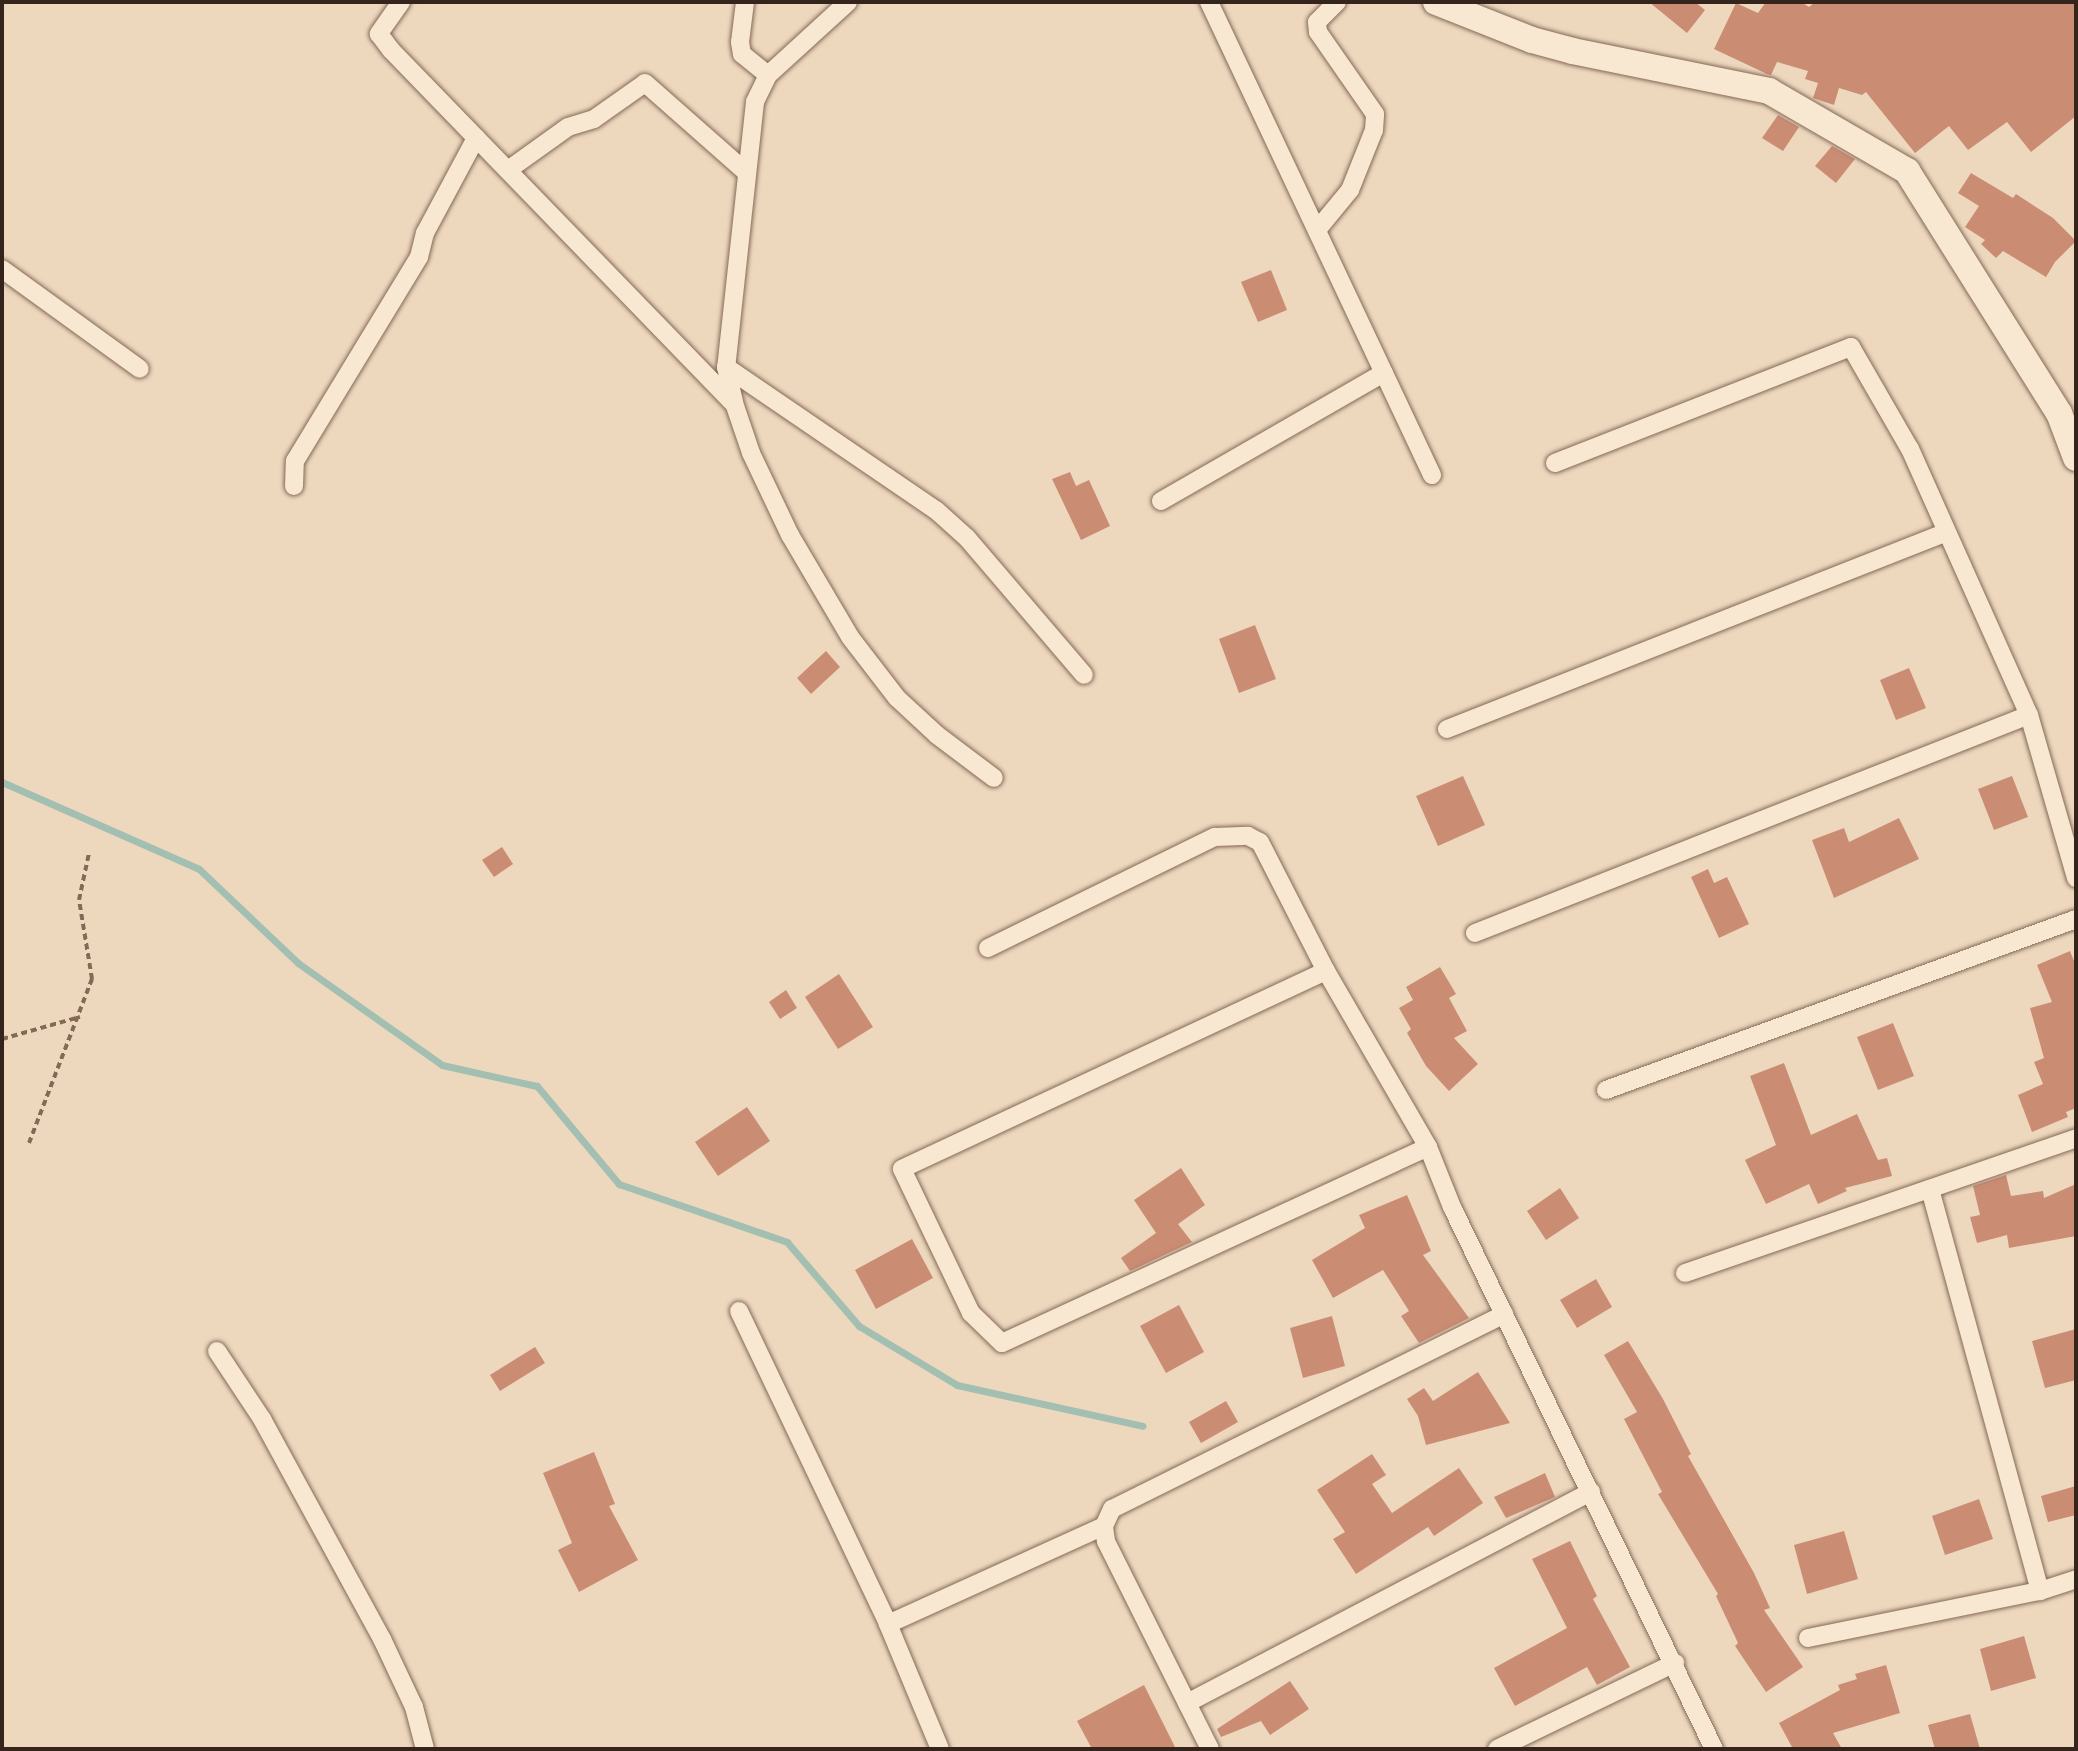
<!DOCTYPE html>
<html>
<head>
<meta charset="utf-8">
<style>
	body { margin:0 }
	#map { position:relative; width:2078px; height:1751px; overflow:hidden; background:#edd8be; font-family:Lora,serif }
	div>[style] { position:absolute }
	.stream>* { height:7px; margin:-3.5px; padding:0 3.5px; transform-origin:3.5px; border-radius:3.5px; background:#a2bfb2 }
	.building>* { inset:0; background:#cb8c74 }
	.path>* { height:4px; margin-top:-2px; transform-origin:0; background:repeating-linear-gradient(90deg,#856957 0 6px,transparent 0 10px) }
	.roads { filter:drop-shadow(0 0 2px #856957) drop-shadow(0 0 2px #856957) }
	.street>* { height:18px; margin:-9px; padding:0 9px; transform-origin:9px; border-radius:9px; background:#f8e7d1 }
	.secondary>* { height:26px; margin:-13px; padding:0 13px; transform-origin:13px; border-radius:13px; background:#f8e7d1 }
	span { translate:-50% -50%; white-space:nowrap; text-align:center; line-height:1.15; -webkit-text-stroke:6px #f5e4ce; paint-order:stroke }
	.frame { position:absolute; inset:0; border:4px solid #34241c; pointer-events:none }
</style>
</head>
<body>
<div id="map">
	<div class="stream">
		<div style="left:2px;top:782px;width:215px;rotate:23.8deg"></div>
		<div style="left:199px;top:869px;width:137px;rotate:43.5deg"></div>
		<div style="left:298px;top:963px;width:176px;rotate:35.3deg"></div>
		<div style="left:442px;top:1065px;width:97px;rotate:12.5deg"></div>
		<div style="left:537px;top:1086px;width:128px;rotate:50.1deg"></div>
		<div style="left:619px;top:1184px;width:178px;rotate:19deg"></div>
		<div style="left:787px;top:1242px;width:111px;rotate:49.4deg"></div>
		<div style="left:859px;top:1326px;width:114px;rotate:31deg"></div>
		<div style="left:957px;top:1385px;width:190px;rotate:12.4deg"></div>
	</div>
	<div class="building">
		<div style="clip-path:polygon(1649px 2px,1695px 2px,1705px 10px,1687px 33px)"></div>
		<div style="clip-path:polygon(1766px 2px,1801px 2px,1809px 7px,1815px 2px,2076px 2px,2076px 116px,2031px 152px,2007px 122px,1968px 150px,1949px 126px,1915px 153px,1866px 92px,1862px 95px,1839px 88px,1834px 105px,1813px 98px,1818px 83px,1805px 79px,1808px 71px,1777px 62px,1771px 75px,1767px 74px,1714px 49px,1736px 3px,1758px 13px)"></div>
		<div style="clip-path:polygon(1778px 115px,1799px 127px,1783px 151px,1762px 138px)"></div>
		<div style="clip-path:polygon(1832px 146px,1855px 159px,1836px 183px,1815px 166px)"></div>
		<div style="clip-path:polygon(1971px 173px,2013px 198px,2016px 194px,2053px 218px,2076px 241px,2055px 262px,2046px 277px,2003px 251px,1996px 258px,1981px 244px,1985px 240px,1965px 227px,1979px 206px,1958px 193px)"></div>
		<div style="clip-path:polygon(1271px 270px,1287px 310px,1258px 322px,1241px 282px)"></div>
		<div style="clip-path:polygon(1070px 472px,1076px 486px,1089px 480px,1110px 526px,1081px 540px,1052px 479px)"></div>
		<div style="clip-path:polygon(1255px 625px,1276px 679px,1239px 693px,1219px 639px)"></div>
		<div style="clip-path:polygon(826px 651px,840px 667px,811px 694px,797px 678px)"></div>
		<div style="clip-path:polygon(1909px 668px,1926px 708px,1896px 720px,1880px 680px)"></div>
		<div style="clip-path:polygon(1463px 776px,1485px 825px,1438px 846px,1416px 796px)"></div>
		<div style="clip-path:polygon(2012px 776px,2028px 817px,1994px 830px,1978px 789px)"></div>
		<div style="clip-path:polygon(1899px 818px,1919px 859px,1834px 898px,1812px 840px,1844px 828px,1849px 842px)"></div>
		<div style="clip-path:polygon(502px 847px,513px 864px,494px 877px,482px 860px)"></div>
		<div style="clip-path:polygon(1708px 869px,1714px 883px,1727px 877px,1749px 924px,1719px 938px,1691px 877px)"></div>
		<div style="clip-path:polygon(2070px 951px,2076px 966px,2076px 1108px,2066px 1112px,2068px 1117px,2032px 1132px,2018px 1095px,2043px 1084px,2034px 1062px,2044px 1058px,2030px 1008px,2052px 1002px,2037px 965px)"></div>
		<div style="clip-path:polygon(1440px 967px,1456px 994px,1449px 998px,1467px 1031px,1454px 1038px,1478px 1064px,1449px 1091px,1426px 1066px,1407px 1033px,1411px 1029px,1399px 1008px,1413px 1000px,1406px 987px)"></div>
		<div style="clip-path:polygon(839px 974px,873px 1027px,838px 1049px,805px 997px)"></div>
		<div style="clip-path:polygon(786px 990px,797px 1008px,780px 1019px,769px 1002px)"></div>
		<div style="clip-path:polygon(1893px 1023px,1914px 1076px,1878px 1090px,1857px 1037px)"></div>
		<div style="clip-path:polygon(1784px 1063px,1811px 1135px,1857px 1114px,1878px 1160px,1887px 1158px,1892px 1176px,1845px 1188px,1847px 1191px,1818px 1204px,1809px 1184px,1766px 1204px,1745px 1160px,1776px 1145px,1750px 1076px)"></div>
		<div style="clip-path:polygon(747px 1107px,770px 1141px,718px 1176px,695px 1142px)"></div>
		<div style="clip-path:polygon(1181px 1168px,1205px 1205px,1178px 1224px,1192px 1242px,1130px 1271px,1121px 1258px,1156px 1233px,1134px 1200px)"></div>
		<div style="clip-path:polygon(2006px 1175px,2011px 1196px,2043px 1191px,2044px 1198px,2076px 1184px,2076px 1236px,2009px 1248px,2007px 1235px,1977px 1243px,1970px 1217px,1980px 1215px,1973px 1186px)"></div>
		<div style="clip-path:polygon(1560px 1188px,1579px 1218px,1546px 1240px,1527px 1211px)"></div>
		<div style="clip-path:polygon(1407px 1195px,1431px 1251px,1423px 1255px,1469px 1318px,1419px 1343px,1401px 1316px,1409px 1311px,1383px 1270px,1333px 1298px,1312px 1260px,1365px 1228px,1359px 1215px)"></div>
		<div style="clip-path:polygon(912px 1239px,933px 1278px,876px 1309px,855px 1270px)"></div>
		<div style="clip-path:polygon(1596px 1279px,1612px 1307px,1577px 1328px,1560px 1300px)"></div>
		<div style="clip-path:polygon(1179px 1305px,1204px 1352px,1166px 1373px,1140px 1326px)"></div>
		<div style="clip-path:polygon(1332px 1316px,1345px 1366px,1303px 1378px,1290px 1328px)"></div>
		<div style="clip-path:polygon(2076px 1329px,2076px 1380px,2045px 1388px,2032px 1341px)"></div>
		<div style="clip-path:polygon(1628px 1341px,1663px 1399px,1691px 1454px,1688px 1456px,1754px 1573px,1770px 1608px,1764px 1610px,1803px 1667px,1766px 1692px,1735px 1646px,1738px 1643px,1716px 1596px,1718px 1594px,1658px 1494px,1662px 1492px,1624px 1419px,1637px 1412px,1604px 1355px)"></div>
		<div style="clip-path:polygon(535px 1347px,545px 1363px,500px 1391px,490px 1375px)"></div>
		<div style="clip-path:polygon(1478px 1372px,1510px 1423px,1426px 1445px,1418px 1416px,1407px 1399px,1424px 1388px,1433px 1401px)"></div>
		<div style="clip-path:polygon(1226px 1401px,1238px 1422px,1201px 1443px,1189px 1422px)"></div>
		<div style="clip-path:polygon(594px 1452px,615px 1504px,609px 1506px,638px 1560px,579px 1592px,558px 1550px,572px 1543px,543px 1473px)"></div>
		<div style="clip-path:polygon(1372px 1454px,1386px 1475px,1372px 1484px,1392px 1513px,1459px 1468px,1483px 1503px,1434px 1536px,1428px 1527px,1356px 1574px,1333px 1539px,1345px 1532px,1317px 1490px)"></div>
		<div style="clip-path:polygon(1545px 1473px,1555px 1497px,1506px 1518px,1494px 1497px)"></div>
		<div style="clip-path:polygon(2076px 1486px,2076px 1515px,2048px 1522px,2041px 1496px)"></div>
		<div style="clip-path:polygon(1979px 1499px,1993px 1539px,1945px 1555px,1932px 1516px)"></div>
		<div style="clip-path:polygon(1844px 1531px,1858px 1579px,1807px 1594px,1794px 1545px)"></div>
		<div style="clip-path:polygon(1570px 1541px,1597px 1596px,1593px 1599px,1630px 1667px,1597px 1685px,1587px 1667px,1515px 1706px,1494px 1668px,1567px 1628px,1532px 1559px)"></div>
		<div style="clip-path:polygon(2024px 1636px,2036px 1678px,1991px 1691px,1980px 1649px)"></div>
		<div style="clip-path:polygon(1886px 1665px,1900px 1713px,1833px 1733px,1842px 1749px,1793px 1749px,1779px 1723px,1840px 1690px,1838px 1685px,1857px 1679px,1855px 1674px)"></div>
		<div style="clip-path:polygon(1290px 1681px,1309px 1709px,1270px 1735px,1261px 1721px,1221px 1737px,1217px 1729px)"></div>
		<div style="clip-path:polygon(1144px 1685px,1176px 1749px,1092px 1749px,1077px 1721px)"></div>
		<div style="clip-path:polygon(1970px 1714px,1980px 1749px,1935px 1749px,1928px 1725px)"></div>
	</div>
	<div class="path">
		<div style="left:2px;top:1039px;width:81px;rotate:-15.8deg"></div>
		<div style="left:29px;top:1143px;width:176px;rotate:-69deg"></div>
		<div style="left:92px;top:979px;width:80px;rotate:-99.3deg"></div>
		<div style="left:79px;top:900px;width:48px;rotate:-78deg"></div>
	</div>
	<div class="roads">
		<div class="street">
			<div style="left:401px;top:2px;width:39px;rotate:125deg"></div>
			<div style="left:379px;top:34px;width:20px;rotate:53deg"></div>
			<div style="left:391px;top:50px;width:490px;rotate:45.9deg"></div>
			<div style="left:745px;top:2px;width:40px;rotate:97.1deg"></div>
			<div style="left:740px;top:42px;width:12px;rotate:81deg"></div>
			<div style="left:742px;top:54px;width:33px;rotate:39deg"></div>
			<div style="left:848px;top:2px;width:108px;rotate:137.6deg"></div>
			<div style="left:768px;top:75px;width:30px;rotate:116deg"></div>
			<div style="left:755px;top:102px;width:267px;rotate:96.2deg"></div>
			<div style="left:726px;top:367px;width:37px;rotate:77deg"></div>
			<div style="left:734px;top:403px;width:53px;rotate:71.2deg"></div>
			<div style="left:751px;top:453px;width:91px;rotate:64.6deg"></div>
			<div style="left:790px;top:535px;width:118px;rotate:59.5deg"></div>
			<div style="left:850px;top:637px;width:77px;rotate:52.4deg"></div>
			<div style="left:897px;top:698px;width:54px;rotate:42.8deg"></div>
			<div style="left:937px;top:735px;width:71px;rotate:37deg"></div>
			<div style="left:1209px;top:2px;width:523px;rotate:64.76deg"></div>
			<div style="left:508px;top:170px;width:74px;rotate:-35.6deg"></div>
			<div style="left:568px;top:127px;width:27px;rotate:-17deg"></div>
			<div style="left:594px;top:119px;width:62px;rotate:-35.2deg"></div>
			<div style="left:645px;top:83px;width:135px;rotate:41.4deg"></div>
			<div style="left:1317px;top:230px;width:52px;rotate:-50.5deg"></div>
			<div style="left:1350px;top:190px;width:65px;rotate:-68.2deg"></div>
			<div style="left:1374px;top:130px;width:16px;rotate:-86deg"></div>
			<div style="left:1375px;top:114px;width:100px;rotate:-124.8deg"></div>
			<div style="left:1318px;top:32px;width:10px;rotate:-96deg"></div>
			<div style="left:1317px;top:22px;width:28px;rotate:-45deg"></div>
			<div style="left:2px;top:269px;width:170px;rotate:35.9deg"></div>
			<div style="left:726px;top:367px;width:255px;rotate:34.3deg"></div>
			<div style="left:937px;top:511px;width:40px;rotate:42deg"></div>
			<div style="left:967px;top:538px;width:180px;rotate:49.5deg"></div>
			<div style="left:1555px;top:463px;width:318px;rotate:-21.4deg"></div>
			<div style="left:1851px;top:347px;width:118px;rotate:60deg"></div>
			<div style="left:1910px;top:449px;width:291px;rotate:65.9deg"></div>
			<div style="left:2029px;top:715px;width:170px;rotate:73.9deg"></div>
			<div style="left:294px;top:486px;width:25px;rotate:-88deg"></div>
			<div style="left:295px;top:461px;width:239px;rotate:-58.7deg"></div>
			<div style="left:419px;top:257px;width:25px;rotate:-76deg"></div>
			<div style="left:425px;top:233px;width:108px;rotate:-61.8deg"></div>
			<div style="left:1161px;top:501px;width:257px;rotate:-29.9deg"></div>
			<div style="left:1447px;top:729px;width:537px;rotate:-21.5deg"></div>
			<div style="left:1475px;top:933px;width:595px;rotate:-21.48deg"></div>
			<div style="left:988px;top:948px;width:253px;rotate:-26.1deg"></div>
			<div style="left:1215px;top:837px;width:33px;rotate:-2deg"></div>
			<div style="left:1248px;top:836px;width:13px;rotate:27deg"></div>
			<div style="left:1260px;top:842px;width:145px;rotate:62.9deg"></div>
			<div style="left:1326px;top:971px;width:203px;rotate:59.9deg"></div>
			<div style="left:1428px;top:1147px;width:65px;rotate:68.2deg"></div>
			<div style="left:1452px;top:1207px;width:602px;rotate:64.2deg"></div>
			<div style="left:1326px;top:971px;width:468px;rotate:155deg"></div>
			<div style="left:902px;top:1169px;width:160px;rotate:64.4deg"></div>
			<div style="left:971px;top:1313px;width:43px;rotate:44.1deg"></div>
			<div style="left:1002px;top:1343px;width:469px;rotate:-24.7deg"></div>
			<div style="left:1606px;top:1090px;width:500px;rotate:-19.99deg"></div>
			<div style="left:1930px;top:1189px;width:417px;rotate:74.7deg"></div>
			<div style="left:1685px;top:1273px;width:414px;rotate:-19deg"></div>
			<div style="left:739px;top:1311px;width:347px;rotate:64.5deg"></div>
			<div style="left:888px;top:1624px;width:135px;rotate:67.4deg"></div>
			<div style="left:217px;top:1351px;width:82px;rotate:56.5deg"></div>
			<div style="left:262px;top:1419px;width:251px;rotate:61.4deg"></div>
			<div style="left:382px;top:1639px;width:75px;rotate:64.8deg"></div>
			<div style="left:414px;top:1707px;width:43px;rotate:75.3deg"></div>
			<div style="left:888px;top:1624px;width:237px;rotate:-24.4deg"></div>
			<div style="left:1808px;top:1638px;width:237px;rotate:-11.5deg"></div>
			<div style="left:2040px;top:1591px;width:38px;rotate:-18deg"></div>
			<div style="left:1187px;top:1703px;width:456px;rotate:-27.6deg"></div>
			<div style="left:1210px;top:1749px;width:233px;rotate:-116.6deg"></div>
			<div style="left:1106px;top:1541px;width:15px;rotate:-98deg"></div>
			<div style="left:1104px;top:1526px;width:19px;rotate:-65deg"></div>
			<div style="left:1112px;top:1509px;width:438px;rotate:-26.4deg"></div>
			<div style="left:1497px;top:1749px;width:198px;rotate:-25.8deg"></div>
		</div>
		<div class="secondary">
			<div style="left:1436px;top:2px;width:103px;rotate:21.6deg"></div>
			<div style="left:1532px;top:40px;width:42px;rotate:15deg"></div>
			<div style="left:1573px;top:51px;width:200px;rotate:11.5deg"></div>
			<div style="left:1769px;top:91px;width:160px;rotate:30.1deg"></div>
			<div style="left:1907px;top:171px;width:286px;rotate:57.9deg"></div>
			<div style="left:2059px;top:413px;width:48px;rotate:69.3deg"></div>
		</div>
	</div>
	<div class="frame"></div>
</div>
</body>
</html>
